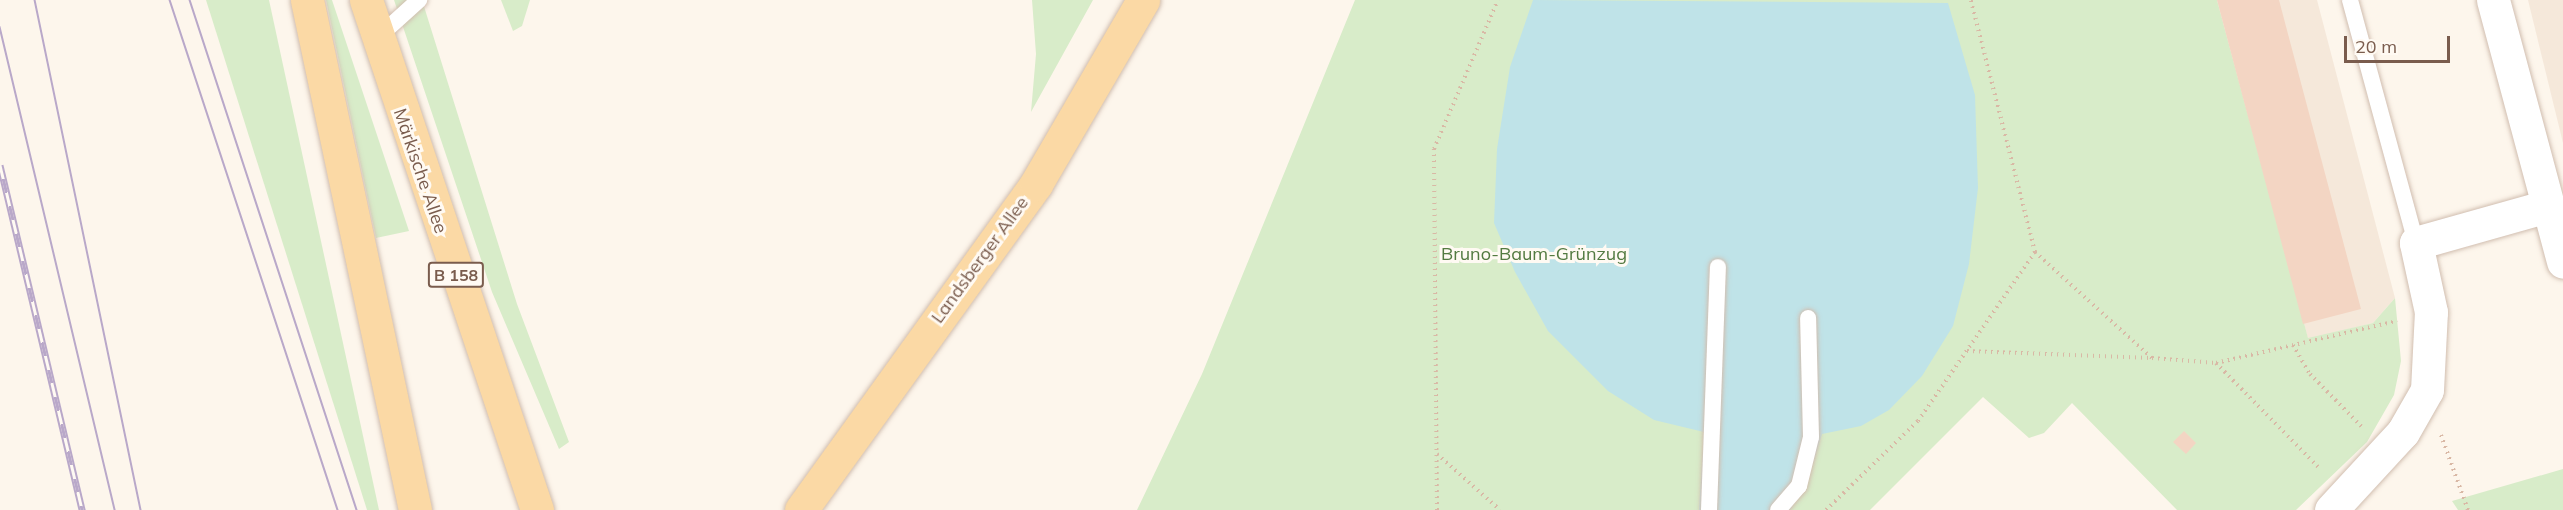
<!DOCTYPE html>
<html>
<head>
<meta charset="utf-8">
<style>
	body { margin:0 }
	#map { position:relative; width:2563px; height:510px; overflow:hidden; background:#fdf6ec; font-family:Mulish,sans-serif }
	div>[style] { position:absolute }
	.residential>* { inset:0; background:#f5e8da }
	.green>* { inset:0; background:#d8ecc9 }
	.water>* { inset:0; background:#bfe3e8 }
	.building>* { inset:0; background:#f3d5c3 }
	.path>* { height:4px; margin-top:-2px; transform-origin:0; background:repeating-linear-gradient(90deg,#d9b8a5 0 1.5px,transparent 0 6px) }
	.roads { filter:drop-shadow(0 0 2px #d1beb0) drop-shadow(0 0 2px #d1beb0) }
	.lane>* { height:16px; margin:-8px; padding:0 8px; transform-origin:8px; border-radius:8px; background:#fff }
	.street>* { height:33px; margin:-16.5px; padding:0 16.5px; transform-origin:16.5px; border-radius:16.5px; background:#fff }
	.secondary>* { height:33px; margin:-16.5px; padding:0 16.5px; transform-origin:16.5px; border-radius:16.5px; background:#fff }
	.primary>* { height:33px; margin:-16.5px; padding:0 16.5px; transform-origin:16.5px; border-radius:16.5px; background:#fbd9a5 }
	.tram>* { height:1.5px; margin:-0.75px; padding:0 0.75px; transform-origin:0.75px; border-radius:0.75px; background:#b9a8c9 }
	.rail>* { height:7px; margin-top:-3.5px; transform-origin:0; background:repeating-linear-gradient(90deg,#fffaf3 0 14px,#b9a8c9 0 28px); box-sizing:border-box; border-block:2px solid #b9a8c9 }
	span { translate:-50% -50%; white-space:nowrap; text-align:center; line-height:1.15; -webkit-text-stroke:6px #fffaf3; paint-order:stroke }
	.shield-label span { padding:2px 4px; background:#fffaf3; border:2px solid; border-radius:4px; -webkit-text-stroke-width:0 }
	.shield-label { font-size:16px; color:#7a5c4d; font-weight:700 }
	.street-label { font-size:18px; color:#7a5c4d }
	.park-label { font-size:18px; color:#537a41 }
	.scale { position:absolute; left:2344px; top:36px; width:106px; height:27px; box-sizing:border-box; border:3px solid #7a5c4d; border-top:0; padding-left:8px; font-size:18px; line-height:21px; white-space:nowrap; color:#7a5c4d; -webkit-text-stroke:4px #fffaf3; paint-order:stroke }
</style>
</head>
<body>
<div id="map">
	<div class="residential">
		<div style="clip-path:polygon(2217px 0,2317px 0,2395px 298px,2373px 323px,2308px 339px)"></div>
		<div style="clip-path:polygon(2528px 0,2563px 0,2563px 143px)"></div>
	</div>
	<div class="green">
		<div style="clip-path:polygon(206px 0,269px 0,379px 510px,367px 510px)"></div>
		<div style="clip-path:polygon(326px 0,332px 0,409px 231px,376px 238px)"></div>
		<div style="clip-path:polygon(394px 0,422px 0,517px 304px,569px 442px,559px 449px,492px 292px)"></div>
		<div style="clip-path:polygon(501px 0,530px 0,522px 26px,513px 31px)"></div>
		<div style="clip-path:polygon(1032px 0,1093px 0,1031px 112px,1036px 54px)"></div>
		<div style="clip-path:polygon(1355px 0,2217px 0,2308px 338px,2373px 323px,2395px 298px,2401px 361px,2394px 395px,2367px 442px,2296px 510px,2177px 510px,2072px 403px,2044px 433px,2029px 438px,1983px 397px,1870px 510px,1137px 510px,1202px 374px)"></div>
		<div style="clip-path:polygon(2563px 469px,2563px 510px,2458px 510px,2452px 501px)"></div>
	</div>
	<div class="water">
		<div style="clip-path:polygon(1533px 0,1948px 3px,1975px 95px,1978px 188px,1969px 264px,1953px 326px,1922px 376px,1889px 410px,1861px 426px,1822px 434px,1808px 479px,1790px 510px,1699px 510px,1704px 432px,1654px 420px,1608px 391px,1548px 331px,1515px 272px,1494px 223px,1497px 149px,1510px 67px)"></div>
	</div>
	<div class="building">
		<div style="clip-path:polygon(2217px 0,2279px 0,2361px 309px,2303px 324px)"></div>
		<div style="clip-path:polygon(2184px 431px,2196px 443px,2186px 454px,2173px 442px)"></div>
	</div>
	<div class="path">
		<div style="left:2035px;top:252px;width:158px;rotate:42.2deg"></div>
		<div style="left:2152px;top:358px;width:64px;rotate:4.5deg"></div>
		<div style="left:2216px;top:363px;width:186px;rotate:-13.1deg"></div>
		<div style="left:2293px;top:345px;width:34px;rotate:60deg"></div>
		<div style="left:2310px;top:374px;width:74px;rotate:45.5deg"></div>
		<div style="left:1967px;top:351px;width:185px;rotate:2.2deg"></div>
		<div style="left:2216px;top:363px;width:148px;rotate:45.5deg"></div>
		<div style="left:2441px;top:435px;width:80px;rotate:70.2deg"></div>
		<div style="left:1437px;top:454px;width:84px;rotate:41.6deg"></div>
		<div style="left:1437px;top:510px;width:361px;rotate:-90.5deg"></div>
		<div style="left:1434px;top:149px;width:162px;rotate:-66.8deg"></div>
		<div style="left:1826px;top:510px;width:128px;rotate:-44.1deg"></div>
		<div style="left:1918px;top:421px;width:206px;rotate:-55.3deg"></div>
		<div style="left:2035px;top:252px;width:260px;rotate:-104.3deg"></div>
	</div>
	<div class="roads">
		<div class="lane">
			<div style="left:2350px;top:0;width:252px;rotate:74.8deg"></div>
			<div style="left:377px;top:38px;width:57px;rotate:-42.1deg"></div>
			<div style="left:1709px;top:510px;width:243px;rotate:-87.9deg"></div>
			<div style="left:1778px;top:510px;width:32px;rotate:-49deg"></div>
			<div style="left:1799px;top:486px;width:50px;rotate:-76.2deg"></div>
			<div style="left:1811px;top:437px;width:119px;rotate:-91.4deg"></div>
		</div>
		<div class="street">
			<div style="left:2331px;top:510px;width:106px;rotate:-47.3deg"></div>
			<div style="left:2403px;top:432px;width:48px;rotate:-60.3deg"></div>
			<div style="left:2427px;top:390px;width:78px;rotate:-87.1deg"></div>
			<div style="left:2431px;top:312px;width:71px;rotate:-102.3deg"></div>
			<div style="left:2416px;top:243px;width:137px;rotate:-15.7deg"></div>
		</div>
		<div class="secondary">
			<div style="left:2493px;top:0;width:271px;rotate:75deg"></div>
		</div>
		<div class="primary">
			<div style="left:307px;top:0;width:521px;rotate:78.04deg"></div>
			<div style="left:366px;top:0;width:538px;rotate:71.46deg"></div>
			<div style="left:801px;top:510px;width:402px;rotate:-54.2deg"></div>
			<div style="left:1036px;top:184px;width:213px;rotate:-59.8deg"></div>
		</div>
	</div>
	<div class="tram">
		<div style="left:35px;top:0;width:521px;rotate:78.26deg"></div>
		<div style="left:170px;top:0;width:537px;rotate:71.77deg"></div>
		<div style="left:190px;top:0;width:537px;rotate:71.87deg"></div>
		<div style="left:0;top:27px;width:497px;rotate:76.6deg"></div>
	</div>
	<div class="rail">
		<div style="left:0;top:165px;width:355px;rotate:76.6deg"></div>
	</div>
	<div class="shield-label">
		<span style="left:456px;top:275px">B 158</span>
	</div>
	<div class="street-label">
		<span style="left:420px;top:171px;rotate:71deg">Märkische Allee</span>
		<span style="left:980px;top:260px;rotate:-54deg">Landsberger Allee</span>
	</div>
	<div class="park-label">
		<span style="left:1534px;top:254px">Bruno-Baum-Grünzug</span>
	</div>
	<div class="scale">20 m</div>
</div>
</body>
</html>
